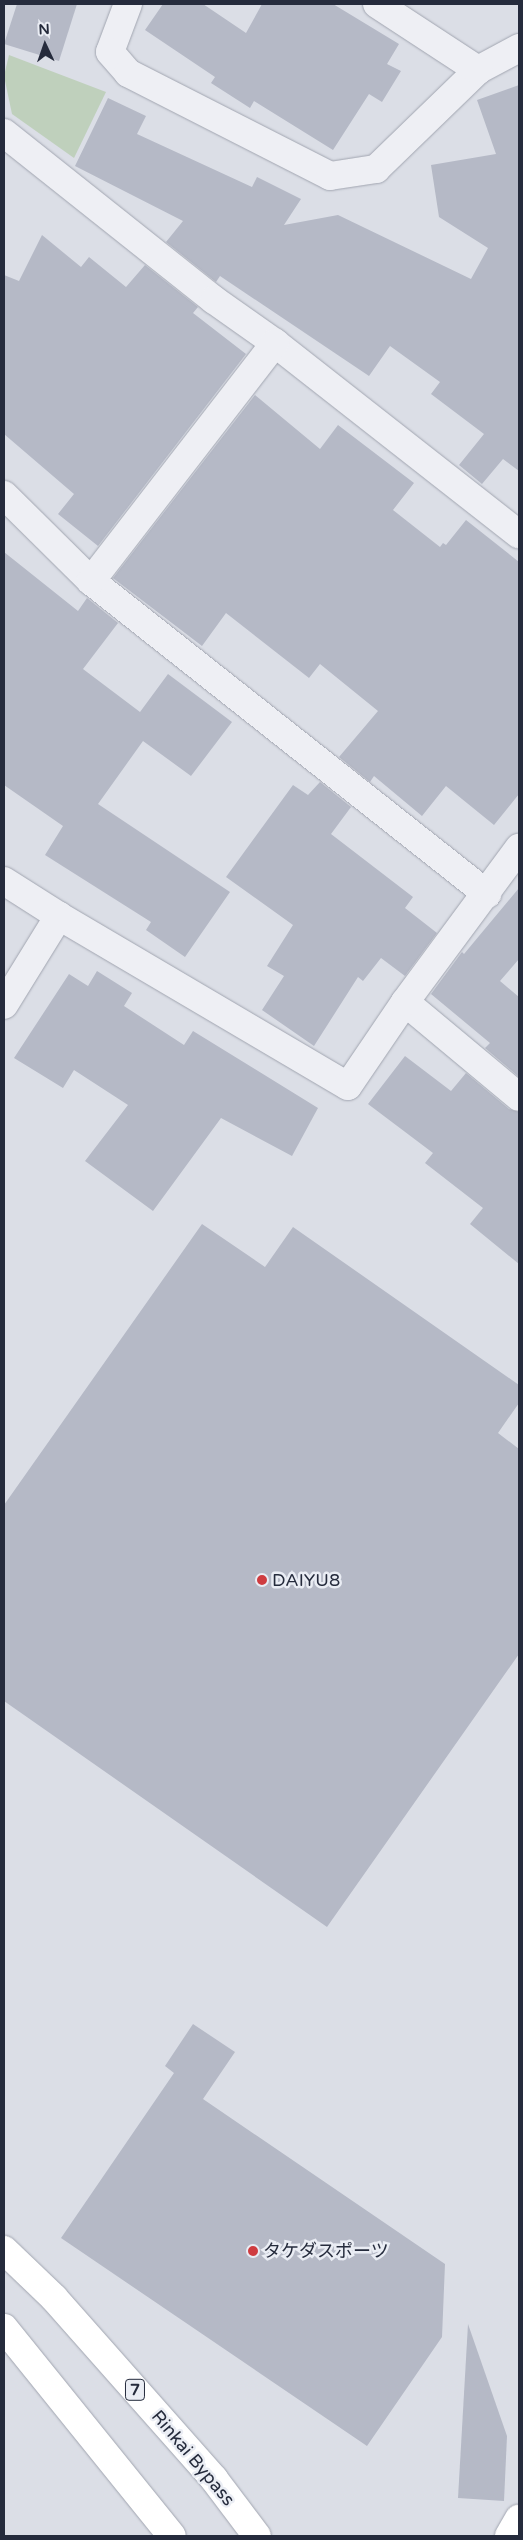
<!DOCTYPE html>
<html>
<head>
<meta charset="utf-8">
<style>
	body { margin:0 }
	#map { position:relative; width:523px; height:2540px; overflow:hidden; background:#dbdee6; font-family:"Varela Round","Noto Sans JP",sans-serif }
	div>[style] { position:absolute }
	.green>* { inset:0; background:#bfd0bc }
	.building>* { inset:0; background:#b5b9c6 }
	.roads { filter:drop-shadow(0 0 1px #a1a5b0) drop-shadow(0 0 1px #a1a5b0) }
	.street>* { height:28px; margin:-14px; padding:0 14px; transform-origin:14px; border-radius:14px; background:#eeeff4 }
	.secondary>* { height:28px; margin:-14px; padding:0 14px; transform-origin:14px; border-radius:14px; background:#fff }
	.highway>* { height:28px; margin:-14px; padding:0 14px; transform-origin:14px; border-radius:14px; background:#fff }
	.dots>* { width:14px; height:14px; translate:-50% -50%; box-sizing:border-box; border:2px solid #eaedf4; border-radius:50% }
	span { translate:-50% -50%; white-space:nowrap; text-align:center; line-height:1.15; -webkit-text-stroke:5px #eaedf4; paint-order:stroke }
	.shield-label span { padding:1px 4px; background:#eaedf4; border:1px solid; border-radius:4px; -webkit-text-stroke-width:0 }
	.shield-label { font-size:16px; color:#252b3c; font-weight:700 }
	.poi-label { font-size:18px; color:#252b3c }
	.left { translate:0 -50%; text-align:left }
	.street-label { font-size:18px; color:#252b3c }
	.frame { position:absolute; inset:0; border:5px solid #252b3c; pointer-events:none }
	.north { position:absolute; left:20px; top:20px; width:50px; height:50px; -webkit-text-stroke:4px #eaedf4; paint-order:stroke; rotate:357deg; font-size:14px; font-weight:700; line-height:20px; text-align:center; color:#252b3c }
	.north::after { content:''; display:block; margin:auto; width:18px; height:22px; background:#252b3c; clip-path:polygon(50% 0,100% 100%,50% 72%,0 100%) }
</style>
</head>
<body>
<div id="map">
	<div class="green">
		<div style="clip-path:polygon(9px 55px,106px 92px,74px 158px,12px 114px,4px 76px)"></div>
	</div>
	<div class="building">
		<div style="clip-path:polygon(17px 4px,77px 4px,59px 61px,4px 44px)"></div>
		<div style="clip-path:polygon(163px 4px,203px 4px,246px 33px,262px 4px,333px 4px,399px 44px,387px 64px,401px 71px,382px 102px,369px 94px,333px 150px,254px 101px,250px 108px,211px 83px,215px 77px,145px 30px)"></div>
		<div style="clip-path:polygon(519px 85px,519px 471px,503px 459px,482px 484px,459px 465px,484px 434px,431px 394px,440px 382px,390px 346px,369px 376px,220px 276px,216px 282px,166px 242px,183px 221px,75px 166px,108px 98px,146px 116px,137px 134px,252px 187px,257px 177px,301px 199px,284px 225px,338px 215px,471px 279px,488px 248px,439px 217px,431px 165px,496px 154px,477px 100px)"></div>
		<div style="clip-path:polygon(42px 235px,81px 267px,89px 257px,126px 287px,145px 265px,198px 307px,193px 313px,246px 354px,98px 546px,58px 514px,74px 494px,4px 434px,4px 275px,19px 281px)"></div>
		<div style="clip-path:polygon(255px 395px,320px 449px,338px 425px,414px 483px,393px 510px,440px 547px,443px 543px,446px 545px,466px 520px,519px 562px,519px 794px,494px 825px,446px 786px,422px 816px,374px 776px,370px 782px,339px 757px,378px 711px,320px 664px,309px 678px,226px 613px,202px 646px,113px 578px)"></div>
		<div style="clip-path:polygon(4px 552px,78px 611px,87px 598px,118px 623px,83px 669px,140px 712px,168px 674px,232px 722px,191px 776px,143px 741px,98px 804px,230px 892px,185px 957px,146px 930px,151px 922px,45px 855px,63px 826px,4px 785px)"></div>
		<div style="clip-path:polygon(320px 782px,351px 807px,331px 834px,413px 897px,405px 908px,437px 933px,405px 976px,381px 958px,363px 981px,358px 977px,314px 1046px,262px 1010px,284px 976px,267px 966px,293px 925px,226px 877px,293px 785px,308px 795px)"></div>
		<div style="clip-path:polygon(519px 888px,519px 959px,500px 981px,519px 997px,519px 1077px,485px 1048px,490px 1043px,431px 994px,462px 952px,464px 954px)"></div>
		<div style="clip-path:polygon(97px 971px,132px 993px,124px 1006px,184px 1045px,193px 1031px,318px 1108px,292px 1156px,221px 1118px,153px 1211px,85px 1161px,128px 1105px,74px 1070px,63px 1088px,14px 1058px,69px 974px,88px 986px)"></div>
		<div style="clip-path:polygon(405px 1056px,451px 1091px,466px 1073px,509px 1109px,519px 1112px,519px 1264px,470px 1224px,483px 1208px,425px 1163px,433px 1153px,368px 1104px)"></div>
		<div style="clip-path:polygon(202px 1224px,265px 1267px,293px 1227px,519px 1385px,519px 1403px,498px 1433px,519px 1449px,519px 1654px,327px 1927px,4px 1701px,4px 1505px)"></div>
		<div style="clip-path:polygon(193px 2024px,235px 2052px,203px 2099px,445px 2264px,442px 2337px,367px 2446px,61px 2238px,174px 2073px,165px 2066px)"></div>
		<div style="clip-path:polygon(468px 2324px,507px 2436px,504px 2501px,458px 2498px)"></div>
	</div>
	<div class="roads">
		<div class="street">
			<div style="left:128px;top:4px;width:51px;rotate:110.6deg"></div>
			<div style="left:110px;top:52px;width:28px;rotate:49deg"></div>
			<div style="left:128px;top:73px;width:227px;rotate:27deg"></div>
			<div style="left:330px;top:176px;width:47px;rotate:-8.7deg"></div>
			<div style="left:376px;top:169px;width:142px;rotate:-44.1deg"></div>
			<div style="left:478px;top:70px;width:47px;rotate:-28.2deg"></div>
			<div style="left:377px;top:4px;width:121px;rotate:33.2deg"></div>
			<div style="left:4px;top:133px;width:268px;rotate:38.5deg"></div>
			<div style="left:214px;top:300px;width:75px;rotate:35.2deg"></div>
			<div style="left:275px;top:343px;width:310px;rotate:38.1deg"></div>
			<div style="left:4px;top:495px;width:122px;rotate:44.7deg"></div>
			<div style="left:91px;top:581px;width:505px;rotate:38.32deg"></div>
			<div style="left:91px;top:581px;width:301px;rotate:-52.3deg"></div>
			<div style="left:4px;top:881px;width:65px;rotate:32.5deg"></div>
			<div style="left:405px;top:1002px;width:148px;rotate:39.8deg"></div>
			<div style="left:4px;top:1005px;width:105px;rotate:-58.3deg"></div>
			<div style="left:59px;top:916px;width:335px;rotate:30.5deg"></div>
			<div style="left:348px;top:1086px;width:102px;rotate:-55.8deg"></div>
			<div style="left:405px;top:1002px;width:192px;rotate:-53.5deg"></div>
		</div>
		<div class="secondary">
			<div style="left:509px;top:2536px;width:20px;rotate:-60deg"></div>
		</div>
		<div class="highway">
			<div style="left:4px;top:2250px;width:69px;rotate:43.8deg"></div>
			<div style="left:54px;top:2298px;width:242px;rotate:48.5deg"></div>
			<div style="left:214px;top:2479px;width:71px;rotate:53deg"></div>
			<div style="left:4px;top:2328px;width:267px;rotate:51.1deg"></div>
		</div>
	</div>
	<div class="dots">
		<div style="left:262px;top:1580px;background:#cf3c40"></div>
		<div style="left:253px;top:2251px;background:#cf3c40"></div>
	</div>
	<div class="shield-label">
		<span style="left:135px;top:2390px">7</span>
	</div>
	<div class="poi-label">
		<span class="left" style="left:272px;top:1580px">DAIYU8</span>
		<span class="left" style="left:263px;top:2251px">タケダスポーツ</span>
	</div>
	<div class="street-label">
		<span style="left:193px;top:2458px;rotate:50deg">Rinkai Bypass</span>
	</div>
	<div class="frame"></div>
	<div class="north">N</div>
</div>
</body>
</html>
